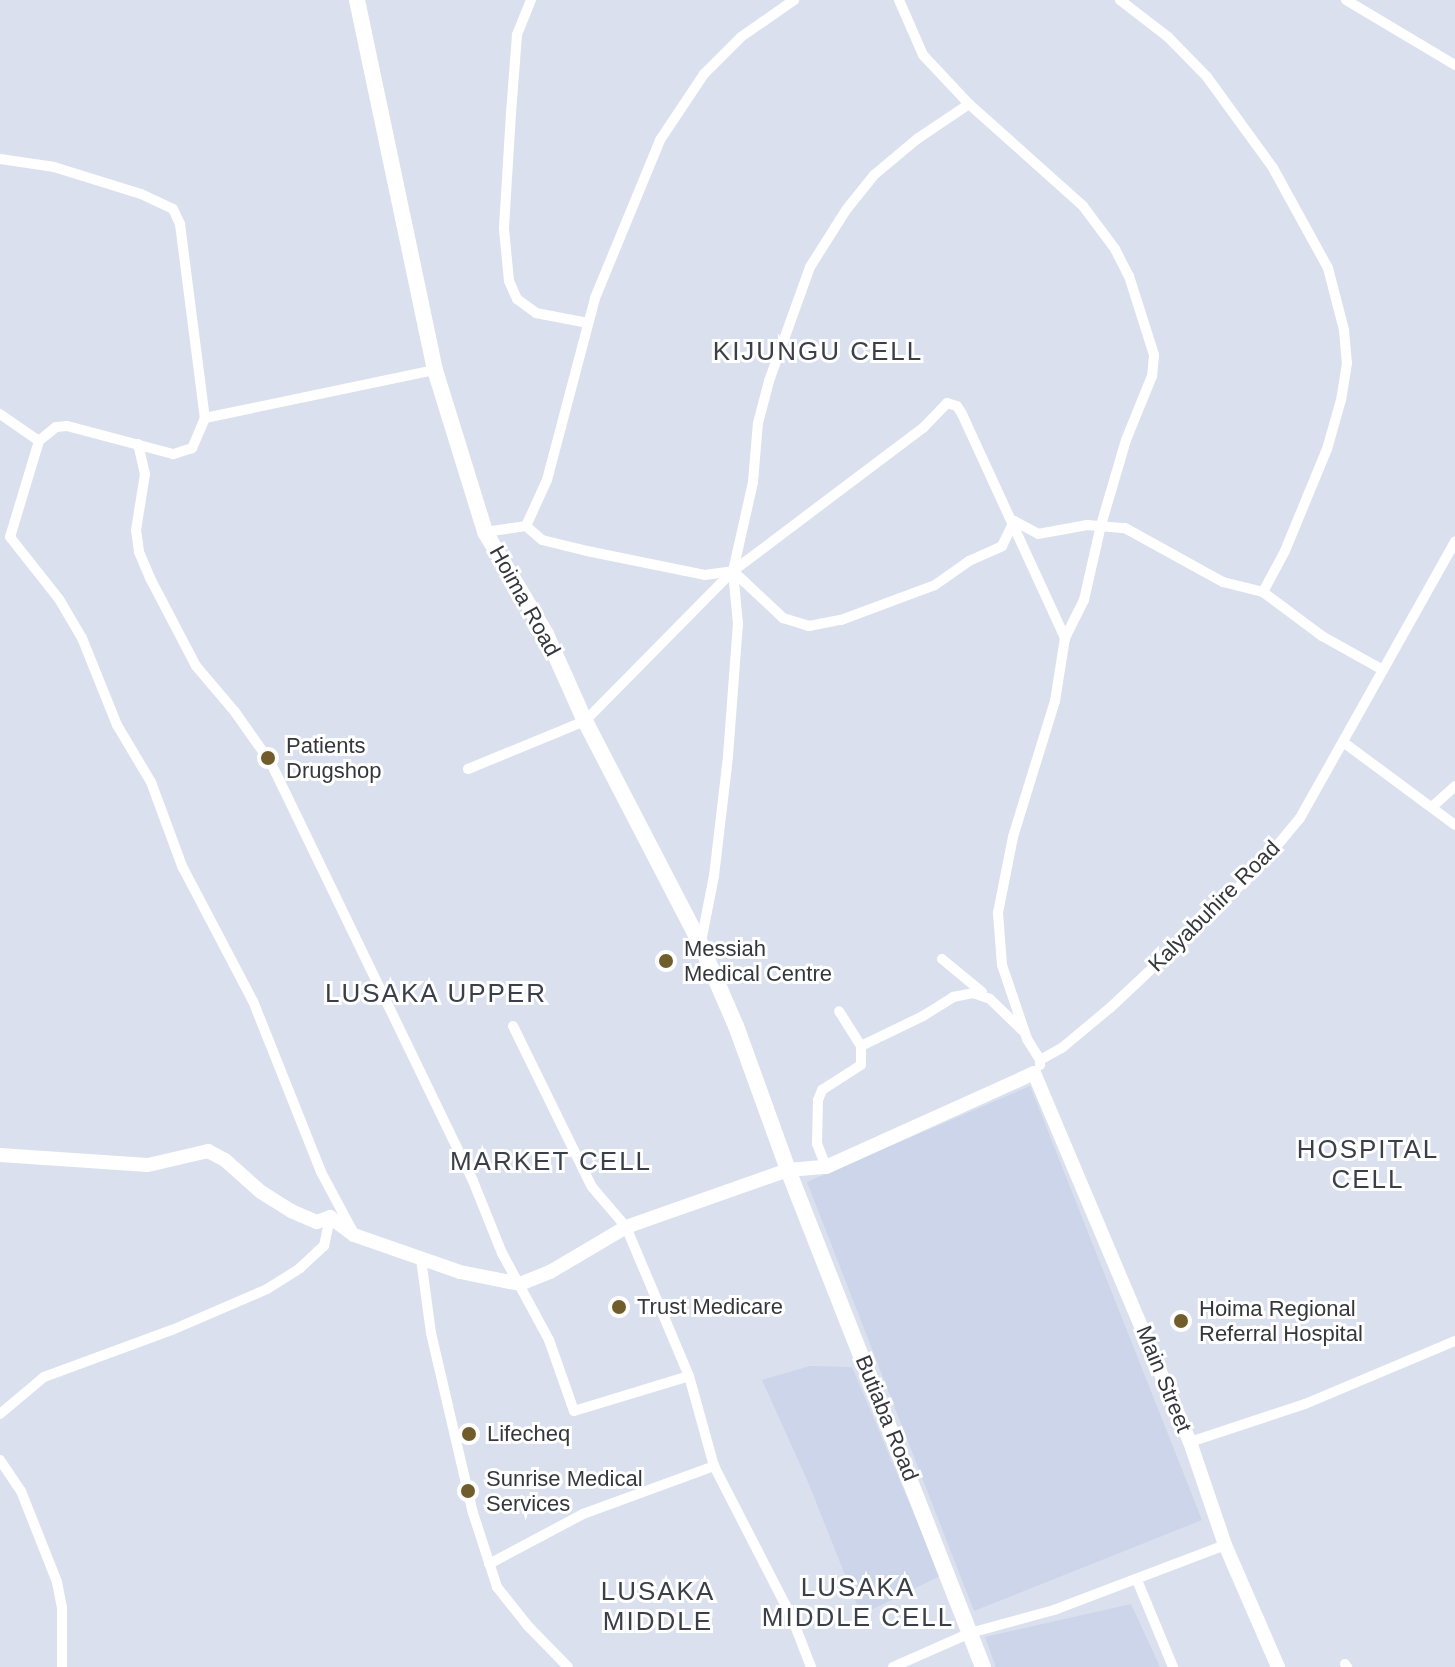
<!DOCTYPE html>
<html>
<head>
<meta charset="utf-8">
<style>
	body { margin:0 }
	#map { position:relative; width:1455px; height:1667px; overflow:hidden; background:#dae0ed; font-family:Helvetica,sans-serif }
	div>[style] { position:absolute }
	.built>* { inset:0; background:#ccd5e9 }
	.street>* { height:10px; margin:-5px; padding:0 5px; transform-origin:5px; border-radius:5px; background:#fff }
	.secondary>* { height:14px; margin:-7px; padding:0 7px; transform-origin:7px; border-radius:7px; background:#fff }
	.primary>* { height:16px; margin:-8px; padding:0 8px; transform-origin:8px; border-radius:8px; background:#fff }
	.dots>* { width:22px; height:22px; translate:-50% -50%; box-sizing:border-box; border:4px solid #fff; border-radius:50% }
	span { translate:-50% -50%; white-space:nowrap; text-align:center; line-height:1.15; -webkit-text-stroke:6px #fff; paint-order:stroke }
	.street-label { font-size:22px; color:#35373c }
	.poi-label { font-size:22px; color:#35373c }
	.left { translate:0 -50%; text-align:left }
	.quarter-label { font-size:26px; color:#3a3f4a; letter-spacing:2px }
</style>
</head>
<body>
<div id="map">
	<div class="built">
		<div style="clip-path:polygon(1030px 1086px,1202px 1520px,974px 1611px,807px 1182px)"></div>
		<div style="clip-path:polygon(810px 1366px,852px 1367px,940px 1576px,861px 1615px,808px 1482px,762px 1380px)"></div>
		<div style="clip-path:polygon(1131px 1604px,1160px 1667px,996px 1667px,985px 1637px)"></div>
	</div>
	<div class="street">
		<div style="left:531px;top:0;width:38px;rotate:112deg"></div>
		<div style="left:517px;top:35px;width:78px;rotate:94.4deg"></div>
		<div style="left:511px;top:113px;width:116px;rotate:93.5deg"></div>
		<div style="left:504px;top:229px;width:52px;rotate:84.5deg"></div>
		<div style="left:509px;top:281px;width:20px;rotate:66deg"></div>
		<div style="left:517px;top:299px;width:24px;rotate:36deg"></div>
		<div style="left:536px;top:313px;width:53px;rotate:10.9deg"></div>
		<div style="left:899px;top:0;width:60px;rotate:66.4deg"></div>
		<div style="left:923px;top:55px;width:67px;rotate:46.8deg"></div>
		<div style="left:969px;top:104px;width:153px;rotate:41.8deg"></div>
		<div style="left:1083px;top:206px;width:54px;rotate:53.3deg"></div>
		<div style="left:1115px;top:249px;width:30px;rotate:63deg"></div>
		<div style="left:1129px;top:276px;width:83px;rotate:72.4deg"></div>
		<div style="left:1154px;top:355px;width:21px;rotate:95deg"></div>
		<div style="left:1152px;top:376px;width:69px;rotate:112.1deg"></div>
		<div style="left:1126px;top:440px;width:89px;rotate:106.4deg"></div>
		<div style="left:1101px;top:525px;width:77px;rotate:102.8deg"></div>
		<div style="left:1084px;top:600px;width:42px;rotate:116.6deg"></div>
		<div style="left:1065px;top:638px;width:64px;rotate:99deg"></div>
		<div style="left:1055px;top:701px;width:142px;rotate:107.2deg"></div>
		<div style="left:1013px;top:837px;width:77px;rotate:101.2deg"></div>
		<div style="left:998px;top:913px;width:52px;rotate:85.6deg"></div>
		<div style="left:1002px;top:965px;width:78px;rotate:71.3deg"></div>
		<div style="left:1027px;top:1039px;width:25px;rotate:58deg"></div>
		<div style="left:1120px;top:0;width:61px;rotate:37.6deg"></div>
		<div style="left:1168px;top:37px;width:56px;rotate:45.7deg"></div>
		<div style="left:1207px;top:77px;width:112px;rotate:54deg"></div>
		<div style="left:1273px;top:168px;width:114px;rotate:61.2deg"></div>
		<div style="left:1328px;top:268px;width:64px;rotate:75.5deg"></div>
		<div style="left:1344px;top:330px;width:33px;rotate:85deg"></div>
		<div style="left:1347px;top:363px;width:37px;rotate:99deg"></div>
		<div style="left:1341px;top:400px;width:51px;rotate:105.9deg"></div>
		<div style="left:1327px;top:449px;width:110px;rotate:112.4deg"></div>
		<div style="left:1285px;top:551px;width:47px;rotate:118.2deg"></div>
		<div style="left:1346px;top:0;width:127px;rotate:30.8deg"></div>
		<div style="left:0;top:159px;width:55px;rotate:8.4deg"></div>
		<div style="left:54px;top:167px;width:91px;rotate:17.2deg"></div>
		<div style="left:141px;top:194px;width:35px;rotate:25deg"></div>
		<div style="left:173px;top:209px;width:17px;rotate:65deg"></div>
		<div style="left:180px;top:224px;width:196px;rotate:82.7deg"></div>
		<div style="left:205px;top:418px;width:33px;rotate:113deg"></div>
		<div style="left:192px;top:448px;width:20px;rotate:162deg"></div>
		<div style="left:173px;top:454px;width:110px;rotate:-165.2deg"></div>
		<div style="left:67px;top:426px;width:11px;rotate:175deg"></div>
		<div style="left:56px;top:427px;width:22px;rotate:141deg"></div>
		<div style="left:39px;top:441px;width:100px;rotate:106.8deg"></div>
		<div style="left:10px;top:537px;width:79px;rotate:51.7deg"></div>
		<div style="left:59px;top:599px;width:45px;rotate:59.5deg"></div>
		<div style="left:82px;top:638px;width:94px;rotate:68.1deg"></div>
		<div style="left:117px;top:725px;width:66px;rotate:59.2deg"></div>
		<div style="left:151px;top:782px;width:90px;rotate:69.7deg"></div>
		<div style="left:182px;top:866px;width:153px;rotate:62.3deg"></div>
		<div style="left:253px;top:1001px;width:184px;rotate:68.3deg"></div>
		<div style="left:321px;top:1172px;width:66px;rotate:61.9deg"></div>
		<div style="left:0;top:414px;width:47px;rotate:34.7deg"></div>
		<div style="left:205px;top:418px;width:235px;rotate:-11.8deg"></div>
		<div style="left:138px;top:444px;width:31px;rotate:77deg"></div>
		<div style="left:145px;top:474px;width:57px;rotate:99.1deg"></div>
		<div style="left:136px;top:530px;width:22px;rotate:82deg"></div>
		<div style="left:139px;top:552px;width:28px;rotate:67deg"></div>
		<div style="left:150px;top:578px;width:99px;rotate:62.4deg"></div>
		<div style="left:196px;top:666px;width:60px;rotate:49.7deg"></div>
		<div style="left:235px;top:712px;width:62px;rotate:54.8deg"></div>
		<div style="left:271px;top:763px;width:464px;rotate:64.2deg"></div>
		<div style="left:473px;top:1181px;width:78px;rotate:68.1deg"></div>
		<div style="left:502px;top:1253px;width:99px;rotate:61.6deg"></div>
		<div style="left:549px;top:1340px;width:75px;rotate:70.6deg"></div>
		<div style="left:574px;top:1411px;width:120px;rotate:-16.9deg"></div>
		<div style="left:526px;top:526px;width:51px;rotate:-65.5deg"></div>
		<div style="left:547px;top:480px;width:188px;rotate:-75.2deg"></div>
		<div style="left:595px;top:298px;width:171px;rotate:-67.6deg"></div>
		<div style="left:660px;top:140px;width:79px;rotate:-56.3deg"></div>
		<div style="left:704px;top:74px;width:52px;rotate:-45deg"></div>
		<div style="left:741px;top:37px;width:65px;rotate:-34.9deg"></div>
		<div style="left:485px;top:532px;width:41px;rotate:-8.3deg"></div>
		<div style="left:526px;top:526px;width:21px;rotate:41deg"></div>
		<div style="left:542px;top:540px;width:46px;rotate:13.7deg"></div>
		<div style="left:587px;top:551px;width:120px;rotate:11.5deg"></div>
		<div style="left:705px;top:575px;width:28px;rotate:-8deg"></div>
		<div style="left:733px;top:571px;width:69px;rotate:43.2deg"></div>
		<div style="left:783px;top:618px;width:27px;rotate:17deg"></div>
		<div style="left:809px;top:626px;width:33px;rotate:-11deg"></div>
		<div style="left:841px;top:620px;width:100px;rotate:-20.4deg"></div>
		<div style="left:935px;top:585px;width:42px;rotate:-35.2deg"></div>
		<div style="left:969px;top:561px;width:36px;rotate:-24deg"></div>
		<div style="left:1002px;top:546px;width:28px;rotate:-64deg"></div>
		<div style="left:1014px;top:521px;width:27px;rotate:28deg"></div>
		<div style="left:1038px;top:534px;width:50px;rotate:-10.4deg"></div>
		<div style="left:1087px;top:525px;width:38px;rotate:5deg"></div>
		<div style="left:1125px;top:528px;width:112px;rotate:28.9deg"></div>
		<div style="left:1223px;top:582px;width:41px;rotate:14deg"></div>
		<div style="left:1263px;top:592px;width:74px;rotate:36.7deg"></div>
		<div style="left:1322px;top:636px;width:70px;rotate:29.1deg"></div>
		<div style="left:1343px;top:742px;width:139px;rotate:36.5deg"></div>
		<div style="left:468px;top:769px;width:126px;rotate:-22.3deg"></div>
		<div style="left:585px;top:721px;width:211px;rotate:-45.4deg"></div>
		<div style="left:733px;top:571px;width:239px;rotate:-37deg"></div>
		<div style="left:924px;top:427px;width:33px;rotate:-46deg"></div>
		<div style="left:947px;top:403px;width:10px;rotate:17deg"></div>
		<div style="left:957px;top:406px;width:9px;rotate:58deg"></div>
		<div style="left:962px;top:414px;width:247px;rotate:65.3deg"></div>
		<div style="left:1433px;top:806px;width:30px;rotate:-42deg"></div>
		<div style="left:701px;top:942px;width:67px;rotate:-78.9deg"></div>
		<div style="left:714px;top:876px;width:121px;rotate:-83.3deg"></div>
		<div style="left:728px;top:756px;width:132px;rotate:-85.7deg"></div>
		<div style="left:738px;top:624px;width:53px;rotate:-95.4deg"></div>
		<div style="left:733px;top:571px;width:91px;rotate:-77.3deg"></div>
		<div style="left:753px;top:482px;width:59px;rotate:-85.2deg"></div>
		<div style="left:758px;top:423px;width:43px;rotate:-75.3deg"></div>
		<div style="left:769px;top:381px;width:121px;rotate:-70.2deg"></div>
		<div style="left:810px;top:267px;width:67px;rotate:-57.7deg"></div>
		<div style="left:846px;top:210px;width:45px;rotate:-51.3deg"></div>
		<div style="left:874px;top:175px;width:56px;rotate:-39.9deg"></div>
		<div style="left:917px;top:139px;width:63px;rotate:-33.9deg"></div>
		<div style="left:942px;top:959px;width:52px;rotate:39.5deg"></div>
		<div style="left:513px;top:1026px;width:179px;rotate:63.9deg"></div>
		<div style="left:592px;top:1187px;width:52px;rotate:49.6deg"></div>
		<div style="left:626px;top:1227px;width:162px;rotate:67.1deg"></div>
		<div style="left:689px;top:1376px;width:93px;rotate:74.5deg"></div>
		<div style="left:714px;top:1466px;width:171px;rotate:62.8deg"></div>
		<div style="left:792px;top:1618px;width:53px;rotate:68.8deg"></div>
		<div style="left:861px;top:1046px;width:69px;rotate:-25.8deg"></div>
		<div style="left:923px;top:1016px;width:36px;rotate:-32deg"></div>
		<div style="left:953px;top:997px;width:20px;rotate:-11deg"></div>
		<div style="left:973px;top:993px;width:18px;rotate:19deg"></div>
		<div style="left:990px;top:999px;width:47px;rotate:44.1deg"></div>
		<div style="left:1040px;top:1065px;width:5px;rotate:-90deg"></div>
		<div style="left:1040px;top:1060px;width:26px;rotate:-29deg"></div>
		<div style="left:1063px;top:1047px;width:62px;rotate:-39.8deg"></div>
		<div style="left:1111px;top:1007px;width:197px;rotate:-43.2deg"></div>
		<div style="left:1255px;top:872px;width:70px;rotate:-50.2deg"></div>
		<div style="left:1300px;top:818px;width:317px;rotate:-60.7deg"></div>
		<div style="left:826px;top:1167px;width:25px;rotate:-111deg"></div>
		<div style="left:817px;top:1144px;width:44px;rotate:-88.7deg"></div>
		<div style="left:818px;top:1100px;width:11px;rotate:-68deg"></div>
		<div style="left:822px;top:1090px;width:46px;rotate:-32.7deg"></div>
		<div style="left:861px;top:1065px;width:19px;rotate:-90deg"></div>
		<div style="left:861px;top:1046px;width:41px;rotate:-122.2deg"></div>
		<div style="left:421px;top:1259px;width:75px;rotate:82.3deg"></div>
		<div style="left:431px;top:1333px;width:185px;rotate:76.9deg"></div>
		<div style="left:473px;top:1513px;width:78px;rotate:72deg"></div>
		<div style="left:497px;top:1587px;width:50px;rotate:51.5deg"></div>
		<div style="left:528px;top:1626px;width:57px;rotate:45.7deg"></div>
		<div style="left:0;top:1414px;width:57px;rotate:-40.1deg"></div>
		<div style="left:44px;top:1377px;width:136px;rotate:-20.2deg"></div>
		<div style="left:172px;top:1330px;width:103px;rotate:-23.3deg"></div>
		<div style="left:267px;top:1289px;width:39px;rotate:-32deg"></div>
		<div style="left:300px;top:1268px;width:33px;rotate:-43deg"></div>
		<div style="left:324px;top:1246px;width:30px;rotate:-78deg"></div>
		<div style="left:1190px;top:1442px;width:121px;rotate:-18.3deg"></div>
		<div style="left:1305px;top:1404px;width:163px;rotate:-22.8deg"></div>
		<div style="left:0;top:1460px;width:37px;rotate:56deg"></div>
		<div style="left:21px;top:1491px;width:98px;rotate:68.4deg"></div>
		<div style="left:57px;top:1582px;width:26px;rotate:79deg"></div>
		<div style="left:62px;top:1608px;width:59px;rotate:90deg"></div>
		<div style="left:489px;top:1564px;width:106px;rotate:-28deg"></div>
		<div style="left:583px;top:1514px;width:140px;rotate:-20.1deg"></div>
		<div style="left:1137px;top:1580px;width:94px;rotate:67.5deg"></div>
		<div style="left:1345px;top:1664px;width:4px;rotate:56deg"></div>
		<div style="left:893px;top:1667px;width:84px;rotate:-23.8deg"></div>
		<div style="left:970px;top:1633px;width:87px;rotate:-15.3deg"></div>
		<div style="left:1054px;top:1610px;width:183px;rotate:-20.8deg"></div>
	</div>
	<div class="secondary">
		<div style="left:0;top:1155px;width:148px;rotate:3.9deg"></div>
		<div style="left:148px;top:1165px;width:62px;rotate:-13.1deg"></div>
		<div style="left:208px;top:1151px;width:19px;rotate:28deg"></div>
		<div style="left:225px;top:1160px;width:48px;rotate:41.6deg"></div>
		<div style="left:261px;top:1192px;width:36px;rotate:32deg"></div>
		<div style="left:291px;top:1211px;width:28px;rotate:23deg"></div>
		<div style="left:317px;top:1222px;width:14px;rotate:-21deg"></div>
		<div style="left:330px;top:1217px;width:30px;rotate:37deg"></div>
		<div style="left:354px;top:1235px;width:112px;rotate:19.2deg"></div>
		<div style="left:460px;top:1272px;width:61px;rotate:11.3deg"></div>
		<div style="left:520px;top:1284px;width:32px;rotate:-22deg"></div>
		<div style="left:550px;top:1272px;width:88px;rotate:-30.6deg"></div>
		<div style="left:626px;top:1227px;width:172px;rotate:-19.4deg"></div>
		<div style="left:788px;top:1170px;width:38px;rotate:-5deg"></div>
		<div style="left:826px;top:1167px;width:228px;rotate:-24.3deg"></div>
		<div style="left:1034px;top:1073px;width:401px;rotate:67.1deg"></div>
		<div style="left:1190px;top:1442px;width:109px;rotate:71.2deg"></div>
		<div style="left:1225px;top:1545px;width:133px;rotate:66.5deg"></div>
	</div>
	<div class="primary">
		<div style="left:357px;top:0;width:378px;rotate:78.1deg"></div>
		<div style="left:435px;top:370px;width:170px;rotate:72.8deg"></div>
		<div style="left:485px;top:532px;width:119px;rotate:59.1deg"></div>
		<div style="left:546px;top:634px;width:95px;rotate:65.9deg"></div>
		<div style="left:585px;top:721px;width:250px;rotate:62.6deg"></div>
		<div style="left:700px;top:943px;width:90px;rotate:66.6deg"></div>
		<div style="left:736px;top:1026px;width:153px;rotate:70.1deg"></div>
		<div style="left:788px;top:1170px;width:534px;rotate:68.58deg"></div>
	</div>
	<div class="dots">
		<div style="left:268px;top:758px;background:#715c2b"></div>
		<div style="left:666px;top:961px;background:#715c2b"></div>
		<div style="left:619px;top:1307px;background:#715c2b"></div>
		<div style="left:1181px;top:1321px;background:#715c2b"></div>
		<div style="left:469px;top:1434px;background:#715c2b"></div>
		<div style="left:468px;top:1491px;background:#715c2b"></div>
	</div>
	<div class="street-label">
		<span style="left:525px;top:601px;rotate:61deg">Hoima Road</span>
		<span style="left:1214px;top:906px;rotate:-45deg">Kalyabuhire Road</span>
		<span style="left:1164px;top:1379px;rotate:68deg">Main Street</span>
		<span style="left:887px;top:1418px;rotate:68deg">Butiaba Road</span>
	</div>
	<div class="poi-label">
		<span class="left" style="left:286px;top:758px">Patients<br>Drugshop</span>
		<span class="left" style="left:684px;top:961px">Messiah<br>Medical Centre</span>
		<span class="left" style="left:637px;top:1307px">Trust Medicare</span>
		<span class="left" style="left:1199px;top:1321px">Hoima Regional<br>Referral Hospital</span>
		<span class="left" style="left:487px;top:1434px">Lifecheq</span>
		<span class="left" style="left:486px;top:1491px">Sunrise Medical<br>Services</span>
	</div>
	<div class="quarter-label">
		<span style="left:818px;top:352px">KIJUNGU CELL</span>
		<span style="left:436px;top:994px">LUSAKA UPPER</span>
		<span style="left:1368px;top:1165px">HOSPITAL<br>CELL</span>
		<span style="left:551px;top:1162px">MARKET CELL</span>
		<span style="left:858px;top:1603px">LUSAKA<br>MIDDLE CELL</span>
		<span style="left:658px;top:1607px">LUSAKA<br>MIDDLE</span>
	</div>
</div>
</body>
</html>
